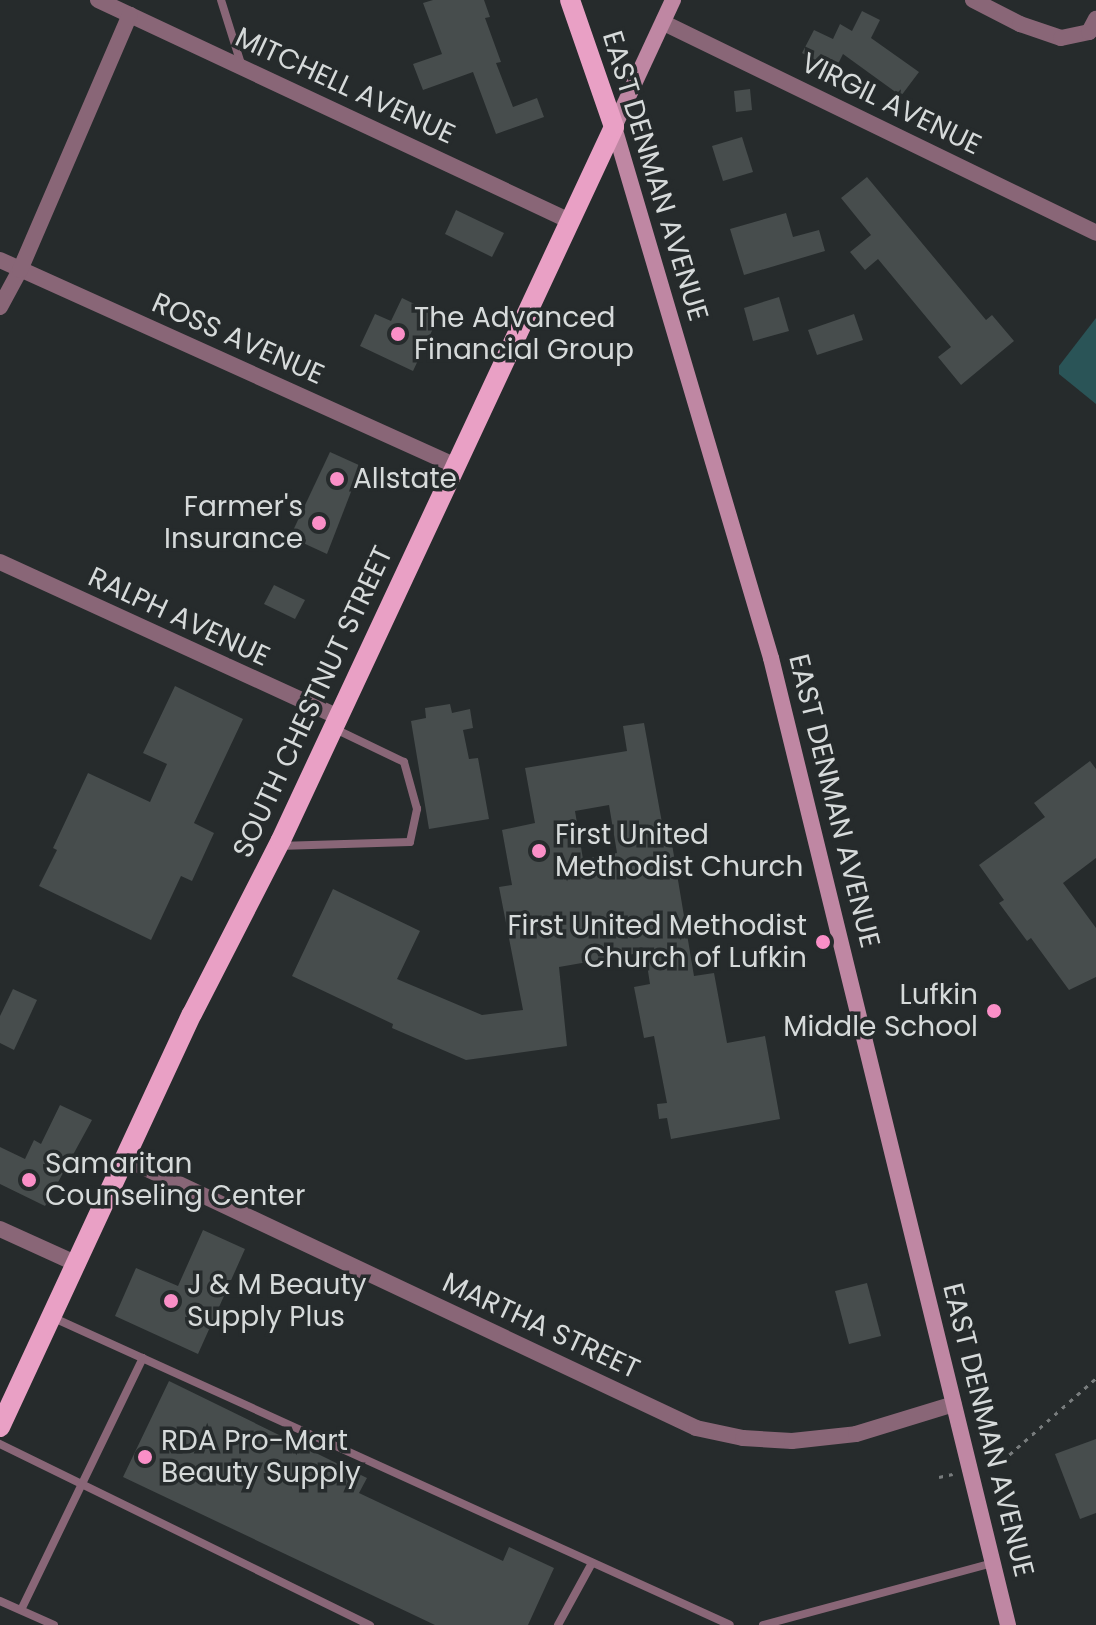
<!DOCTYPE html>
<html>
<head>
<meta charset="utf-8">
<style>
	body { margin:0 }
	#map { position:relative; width:1096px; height:1625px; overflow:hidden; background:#262b2c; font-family:Poppins,sans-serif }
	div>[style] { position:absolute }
	.green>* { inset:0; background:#2a5457 }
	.building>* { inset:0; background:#474d4d }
	.path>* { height:3px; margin-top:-1.5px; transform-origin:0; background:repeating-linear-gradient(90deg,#787c7d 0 4px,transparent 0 10px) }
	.lane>* { height:8px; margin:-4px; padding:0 4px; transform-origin:4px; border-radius:4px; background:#896677 }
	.street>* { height:16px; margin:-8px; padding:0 8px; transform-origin:8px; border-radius:8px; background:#896677 }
	.secondary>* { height:16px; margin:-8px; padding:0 8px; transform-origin:8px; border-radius:8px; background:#bf87a3 }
	.primary>* { height:20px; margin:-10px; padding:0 10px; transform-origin:10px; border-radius:10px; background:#e9a0c5 }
	.dots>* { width:22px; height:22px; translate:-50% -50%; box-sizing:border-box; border:4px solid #262b2c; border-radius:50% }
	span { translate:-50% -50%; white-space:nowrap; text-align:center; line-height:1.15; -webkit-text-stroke:7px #262b2c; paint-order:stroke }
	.street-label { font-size:28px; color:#d6dada }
	.poi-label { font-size:28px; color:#d6dada }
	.left { translate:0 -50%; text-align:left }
	.right { translate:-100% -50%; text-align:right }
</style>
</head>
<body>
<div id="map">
	<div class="green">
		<div style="clip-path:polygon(1096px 318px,1096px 404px,1059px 374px,1059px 366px)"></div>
	</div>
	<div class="building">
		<div style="clip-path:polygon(433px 0,484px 0,490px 17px,485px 18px,501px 62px,496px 63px,513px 107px,537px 98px,544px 117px,496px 134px,473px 72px,423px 90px,413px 64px,442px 54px,423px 3px)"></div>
		<div style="clip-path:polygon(862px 11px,880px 20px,871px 38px,919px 72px,901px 96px,843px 54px,835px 70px,802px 53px,814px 30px,833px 39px,840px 24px,852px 31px)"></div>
		<div style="clip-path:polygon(750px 89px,752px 110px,736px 112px,734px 91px)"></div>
		<div style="clip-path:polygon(742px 137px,753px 172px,723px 181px,712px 146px)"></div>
		<div style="clip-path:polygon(867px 177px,986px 320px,992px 315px,1014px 341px,961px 385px,938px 357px,951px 347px,878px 259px,865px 270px,850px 252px,871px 235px,841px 198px)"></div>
		<div style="clip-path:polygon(456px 210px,504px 233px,492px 257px,445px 234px)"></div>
		<div style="clip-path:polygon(786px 213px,793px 237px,819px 230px,825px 251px,744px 275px,730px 229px)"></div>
		<div style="clip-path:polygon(779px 297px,789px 331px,753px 341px,744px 308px)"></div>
		<div style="clip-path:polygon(402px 298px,439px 316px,413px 371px,360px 346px,375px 314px,391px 321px)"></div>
		<div style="clip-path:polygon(854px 314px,863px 340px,817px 355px,808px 330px)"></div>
		<div style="clip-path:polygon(330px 452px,361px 466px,327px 554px,290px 537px)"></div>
		<div style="clip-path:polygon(274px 585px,305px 600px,295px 619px,264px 604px)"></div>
		<div style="clip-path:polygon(175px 686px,243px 719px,194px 823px,214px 833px,192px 881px,181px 876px,151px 940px,39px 886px,57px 850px,53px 848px,88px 773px,150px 802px,167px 764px,143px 753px)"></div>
		<div style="clip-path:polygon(450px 704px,452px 713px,470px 709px,473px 728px,463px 730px,469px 759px,478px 758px,489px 819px,429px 829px,411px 721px,426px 718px,425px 708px)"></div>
		<div style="clip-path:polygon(evenodd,644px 723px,666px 845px,672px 844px,694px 976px,714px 973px,727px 1043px,765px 1036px,780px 1119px,671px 1139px,667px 1118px,659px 1119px,657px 1104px,667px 1103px,654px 1036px,644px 1038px,634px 987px,650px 984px,645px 952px,559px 967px,567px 1046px,466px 1060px,392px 1028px,393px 1024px,292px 976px,333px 889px,420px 931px,397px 979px,482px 1015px,523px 1010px,499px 887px,512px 885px,502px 830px,535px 823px,525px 768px,627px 751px,623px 726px,644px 723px,609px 805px,617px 853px,583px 859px,575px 811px,609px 805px)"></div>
		<div style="clip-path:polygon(1090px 761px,1096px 769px,1096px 858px,1063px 883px,1096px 928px,1096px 977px,1069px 990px,1031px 938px,1027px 941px,999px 903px,1004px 900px,979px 865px,1045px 817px,1034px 803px)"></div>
		<div style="clip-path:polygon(13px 989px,37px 1000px,14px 1050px,0 1043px,0 1016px)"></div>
		<div style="clip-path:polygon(60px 1105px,92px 1120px,45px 1206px,0 1184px,0 1147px,25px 1159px,34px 1140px,41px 1144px)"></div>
		<div style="clip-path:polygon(203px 1230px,245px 1249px,198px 1354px,115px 1316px,136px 1268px,178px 1286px)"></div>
		<div style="clip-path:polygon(867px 1283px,881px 1336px,849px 1344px,835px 1291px)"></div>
		<div style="clip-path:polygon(169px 1381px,367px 1478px,359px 1493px,503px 1561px,509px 1547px,554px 1568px,528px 1625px,435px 1625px,123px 1477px)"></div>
		<div style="clip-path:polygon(1096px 1439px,1096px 1513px,1080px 1519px,1055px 1454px)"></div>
	</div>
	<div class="path">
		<div style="left:987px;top:1465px;width:16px;rotate:-15deg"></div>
		<div style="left:1002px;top:1461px;width:125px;rotate:-41.4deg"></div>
		<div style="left:939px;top:1477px;width:14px;rotate:-12deg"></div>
	</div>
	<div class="lane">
		<div style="left:221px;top:0;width:70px;rotate:72.6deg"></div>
		<div style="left:279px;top:846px;width:131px;rotate:-1.7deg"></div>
		<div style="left:410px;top:842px;width:34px;rotate:-78deg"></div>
		<div style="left:417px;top:809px;width:49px;rotate:-105.5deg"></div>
		<div style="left:404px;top:762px;width:76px;rotate:-154.4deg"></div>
		<div style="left:54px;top:1318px;width:742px;rotate:24.42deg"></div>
		<div style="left:0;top:1444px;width:412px;rotate:26.1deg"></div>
		<div style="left:0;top:1601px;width:59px;rotate:24deg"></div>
		<div style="left:21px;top:1610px;width:280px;rotate:-64.2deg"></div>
		<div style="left:558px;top:1625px;width:71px;rotate:-61.3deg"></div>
		<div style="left:763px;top:1625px;width:237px;rotate:-15.1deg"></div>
	</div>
	<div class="street">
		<div style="left:98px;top:0;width:521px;rotate:25.09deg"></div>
		<div style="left:973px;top:0;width:53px;rotate:27.1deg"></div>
		<div style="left:1020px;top:24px;width:43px;rotate:18.9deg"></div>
		<div style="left:1061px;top:38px;width:29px;rotate:-12deg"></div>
		<div style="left:1089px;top:32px;width:15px;rotate:-62deg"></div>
		<div style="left:664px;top:23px;width:480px;rotate:25.9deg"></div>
		<div style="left:0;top:260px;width:498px;rotate:24.3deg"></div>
		<div style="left:0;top:307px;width:42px;rotate:-61.6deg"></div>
		<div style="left:20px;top:270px;width:278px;rotate:-66.7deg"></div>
		<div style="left:0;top:562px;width:372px;rotate:24.6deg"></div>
		<div style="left:126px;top:1159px;width:630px;rotate:25.26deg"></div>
		<div style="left:696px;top:1428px;width:48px;rotate:12deg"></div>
		<div style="left:743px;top:1438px;width:49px;rotate:3.5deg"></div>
		<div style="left:792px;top:1441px;width:64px;rotate:-6.2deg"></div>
		<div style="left:856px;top:1434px;width:102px;rotate:-17deg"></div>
		<div style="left:0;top:1229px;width:85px;rotate:24.4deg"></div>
	</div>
	<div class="secondary">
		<div style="left:673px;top:0;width:140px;rotate:114.9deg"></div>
		<div style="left:614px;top:127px;width:554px;rotate:73.53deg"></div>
		<div style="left:771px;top:658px;width:996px;rotate:76.23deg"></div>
	</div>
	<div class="primary">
		<div style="left:0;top:1427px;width:455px;rotate:-65.1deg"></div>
		<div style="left:192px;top:1014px;width:195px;rotate:-62.9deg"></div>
		<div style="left:281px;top:840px;width:787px;rotate:-64.97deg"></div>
		<div style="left:614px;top:127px;width:134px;rotate:-109.1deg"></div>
	</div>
	<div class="dots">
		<div style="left:398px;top:334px;background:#fa8fc7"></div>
		<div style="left:337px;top:479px;background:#fa8fc7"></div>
		<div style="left:319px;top:523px;background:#fa8fc7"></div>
		<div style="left:539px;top:851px;background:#fa8fc7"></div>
		<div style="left:823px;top:942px;background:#fa8fc7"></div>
		<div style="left:994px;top:1011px;background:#fa8fc7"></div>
		<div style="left:29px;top:1180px;background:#fa8fc7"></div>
		<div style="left:171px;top:1301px;background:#fa8fc7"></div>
		<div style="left:145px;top:1457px;background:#fa8fc7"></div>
	</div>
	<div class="street-label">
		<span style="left:345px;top:86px;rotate:25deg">MITCHELL AVENUE</span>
		<span style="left:891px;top:104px;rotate:26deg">VIRGIL AVENUE</span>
		<span style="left:655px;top:176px;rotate:73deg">EAST DENMAN AVENUE</span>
		<span style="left:238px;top:339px;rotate:24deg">ROSS AVENUE</span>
		<span style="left:179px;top:617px;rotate:25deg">RALPH AVENUE</span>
		<span style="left:313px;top:702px;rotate:-65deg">SOUTH CHESTNUT STREET</span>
		<span style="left:834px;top:801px;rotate:76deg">EAST DENMAN AVENUE</span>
		<span style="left:541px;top:1326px;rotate:25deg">MARTHA STREET</span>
		<span style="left:988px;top:1430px;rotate:76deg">EAST DENMAN AVENUE</span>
	</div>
	<div class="poi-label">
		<span class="left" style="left:414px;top:334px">The Advanced<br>Financial Group</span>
		<span class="left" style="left:353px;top:479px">Allstate</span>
		<span class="right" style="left:303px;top:523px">Farmer's<br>Insurance</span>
		<span class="left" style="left:555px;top:851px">First United<br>Methodist Church</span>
		<span class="right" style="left:807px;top:942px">First United Methodist<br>Church of Lufkin</span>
		<span class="right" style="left:978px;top:1011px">Lufkin<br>Middle School</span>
		<span class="left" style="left:45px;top:1180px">Samaritan<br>Counseling Center</span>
		<span class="left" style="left:187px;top:1301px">J &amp; M Beauty<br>Supply Plus</span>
		<span class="left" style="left:161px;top:1457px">RDA Pro-Mart<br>Beauty Supply</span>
	</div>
</div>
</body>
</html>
